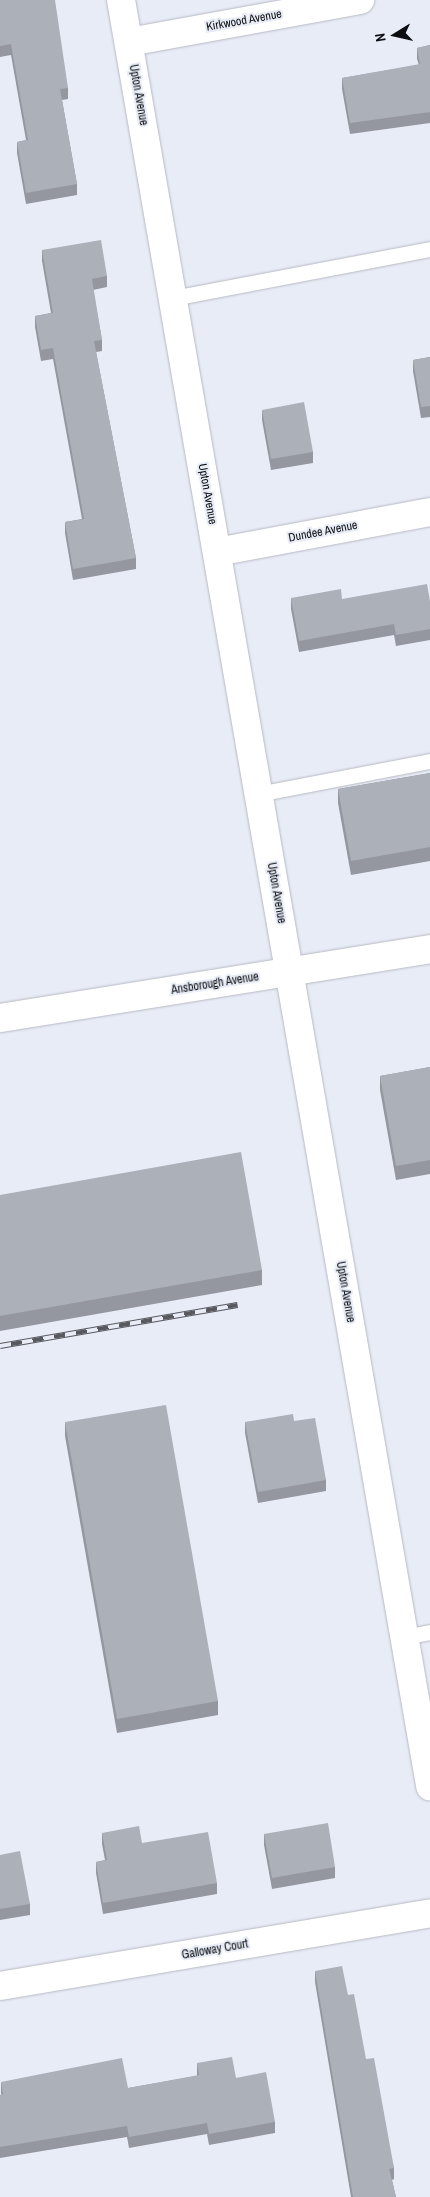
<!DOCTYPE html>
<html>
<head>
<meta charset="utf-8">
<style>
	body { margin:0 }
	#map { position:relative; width:430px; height:2197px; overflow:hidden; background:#e8ecf6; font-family:"Archivo Narrow",sans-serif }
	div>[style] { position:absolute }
	.roads { filter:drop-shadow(0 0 1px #b6b9c3) drop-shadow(0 0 1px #b6b9c3) }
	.lane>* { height:15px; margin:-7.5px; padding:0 7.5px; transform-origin:7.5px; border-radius:7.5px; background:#fff }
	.street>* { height:28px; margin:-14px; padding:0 14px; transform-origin:14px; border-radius:14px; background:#fff }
	.secondary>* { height:28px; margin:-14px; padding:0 14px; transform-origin:14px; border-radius:14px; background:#fff }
	.rail>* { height:5.5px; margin-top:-2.75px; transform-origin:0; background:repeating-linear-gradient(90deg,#e8ecf6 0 11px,#57595e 0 22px); box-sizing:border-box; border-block:1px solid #57595e }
	.wall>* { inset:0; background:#94979f }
	.building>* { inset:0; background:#acb0b9 }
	span { translate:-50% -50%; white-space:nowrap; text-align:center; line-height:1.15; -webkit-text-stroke:4px #e8ecf6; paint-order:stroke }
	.street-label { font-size:12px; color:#0c0d10 }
	.north { position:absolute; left:370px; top:10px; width:50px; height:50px; -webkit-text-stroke:4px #e8ecf6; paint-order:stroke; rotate:260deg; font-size:14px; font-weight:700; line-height:20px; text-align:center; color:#0c0d10 }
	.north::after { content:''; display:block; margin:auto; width:18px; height:22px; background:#0c0d10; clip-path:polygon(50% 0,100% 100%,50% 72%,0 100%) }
</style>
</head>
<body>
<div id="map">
	<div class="roads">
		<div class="lane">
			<div style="left:173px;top:298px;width:262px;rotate:-10.8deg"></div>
			<div style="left:258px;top:794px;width:175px;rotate:-10.9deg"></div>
			<div style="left:404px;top:1637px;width:26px;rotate:-11deg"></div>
		</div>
		<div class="street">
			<div style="left:121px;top:0;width:1813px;rotate:80.18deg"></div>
			<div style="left:129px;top:42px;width:235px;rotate:-10.3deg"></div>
			<div style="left:217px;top:552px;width:217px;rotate:-10.6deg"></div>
			<div style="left:0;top:1986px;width:436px;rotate:-9.6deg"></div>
		</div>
		<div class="secondary">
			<div style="left:0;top:1018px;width:436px;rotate:-9.1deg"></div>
		</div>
	</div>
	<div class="rail">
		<div style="left:0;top:1346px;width:241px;rotate:-9.8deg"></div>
	</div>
	<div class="wall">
		<div style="clip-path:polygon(0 0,68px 88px,68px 99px,62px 100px,77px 184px,77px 195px,26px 204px,17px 153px,17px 142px,26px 140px,11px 55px,0 57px)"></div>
		<div style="clip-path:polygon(430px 45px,430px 123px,350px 134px,342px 89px,342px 78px,419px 65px,417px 59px,417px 48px)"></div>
		<div style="clip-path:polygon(42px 250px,107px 276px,107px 287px,93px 290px,102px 340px,102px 351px,96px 352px,136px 558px,136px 569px,73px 580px,65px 533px,65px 522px,82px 519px,53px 359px,41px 361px,35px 327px,35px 316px,51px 313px,42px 261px)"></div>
		<div style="clip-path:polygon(430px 357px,430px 417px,421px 418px,413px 371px,413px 360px)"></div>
		<div style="clip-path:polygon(262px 410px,313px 452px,313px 463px,271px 470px,262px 420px)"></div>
		<div style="clip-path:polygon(291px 598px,430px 601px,430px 640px,396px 646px,394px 635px,299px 652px,291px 609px)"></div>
		<div style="clip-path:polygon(430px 773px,430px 861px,351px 875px,338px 803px,338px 789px)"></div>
		<div style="clip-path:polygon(430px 1067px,430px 1174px,396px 1180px,380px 1090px,380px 1076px)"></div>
		<div style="clip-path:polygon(0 1195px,262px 1270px,262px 1285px,0 1331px)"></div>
		<div style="clip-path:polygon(294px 1421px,326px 1480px,326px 1491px,258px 1503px,245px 1433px,245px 1422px)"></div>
		<div style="clip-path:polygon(65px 1422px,218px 1701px,218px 1715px,117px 1733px,65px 1436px)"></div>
		<div style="clip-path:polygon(102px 1833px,142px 1843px,217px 1883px,217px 1894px,103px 1914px,96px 1873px,96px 1862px,105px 1860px,102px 1844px)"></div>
		<div style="clip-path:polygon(264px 1834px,335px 1867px,335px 1878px,272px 1889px,264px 1845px)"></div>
		<div style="clip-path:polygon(0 1855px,30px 1904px,30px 1915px,0 1920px)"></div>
		<div style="clip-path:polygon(315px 1971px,348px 1995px,394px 2168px,394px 2179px,392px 2180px,396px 2197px,351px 2197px,315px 1982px)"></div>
		<div style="clip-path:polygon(197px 2063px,236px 2078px,275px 2122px,275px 2133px,209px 2145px,207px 2134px,129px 2148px,127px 2137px,0 2158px,0 2095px,1px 2095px,1px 2082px,128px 2088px,197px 2076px)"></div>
	</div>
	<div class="building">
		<div style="clip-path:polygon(0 0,55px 0,68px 88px,60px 89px,77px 184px,26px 193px,17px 142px,28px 140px,11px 44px,0 46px)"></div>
		<div style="clip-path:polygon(430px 45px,430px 112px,350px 123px,342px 78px,420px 64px,417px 48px)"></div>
		<div style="clip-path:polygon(101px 240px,107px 276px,92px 279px,102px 340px,94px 341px,136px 558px,73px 569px,65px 522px,84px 519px,53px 348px,41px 350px,35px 316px,53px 313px,42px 250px)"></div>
		<div style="clip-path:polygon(430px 357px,430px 406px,421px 407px,413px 360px)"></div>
		<div style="clip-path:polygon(304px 402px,313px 452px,271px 459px,262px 410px)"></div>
		<div style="clip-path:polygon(427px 584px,430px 601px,430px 629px,396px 635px,394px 624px,299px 641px,291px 598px,341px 589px,342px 599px)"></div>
		<div style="clip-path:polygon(430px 773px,430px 847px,351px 861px,338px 789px)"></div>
		<div style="clip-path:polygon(430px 1067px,430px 1160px,396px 1166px,380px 1076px)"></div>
		<div style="clip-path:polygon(241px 1152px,262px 1270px,0 1316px,0 1195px)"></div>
		<div style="clip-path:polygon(166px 1405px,218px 1701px,117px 1719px,65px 1422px)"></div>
		<div style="clip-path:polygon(293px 1414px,294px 1421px,315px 1418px,326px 1480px,258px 1492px,245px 1422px)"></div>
		<div style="clip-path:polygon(328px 1823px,335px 1867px,272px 1878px,264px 1834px)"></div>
		<div style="clip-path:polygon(139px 1826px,142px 1843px,208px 1832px,217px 1883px,103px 1903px,96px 1862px,107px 1860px,102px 1833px)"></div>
		<div style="clip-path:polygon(20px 1851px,30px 1904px,0 1909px,0 1855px)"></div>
		<div style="clip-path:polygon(342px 1966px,348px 1995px,354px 1994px,366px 2059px,374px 2058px,394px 2168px,389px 2169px,396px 2197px,353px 2197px,315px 1971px)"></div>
		<div style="clip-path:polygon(232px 2057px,236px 2078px,266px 2072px,275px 2122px,209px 2134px,207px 2123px,129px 2137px,127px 2126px,0 2147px,0 2095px,3px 2094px,1px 2082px,122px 2058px,128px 2088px,199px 2075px,197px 2063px)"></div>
	</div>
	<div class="street-label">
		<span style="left:244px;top:21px;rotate:-10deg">Kirkwood Avenue</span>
		<span style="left:138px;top:95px;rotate:80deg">Upton Avenue</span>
		<span style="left:207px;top:494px;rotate:80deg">Upton Avenue</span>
		<span style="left:323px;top:532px;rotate:-11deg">Dundee Avenue</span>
		<span style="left:276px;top:893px;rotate:80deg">Upton Avenue</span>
		<span style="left:215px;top:984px;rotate:-9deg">Ansborough Avenue</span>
		<span style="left:345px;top:1292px;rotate:80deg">Upton Avenue</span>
		<span style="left:215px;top:1950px;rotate:-10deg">Galloway Court</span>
	</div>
	<div class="north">N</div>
</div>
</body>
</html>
